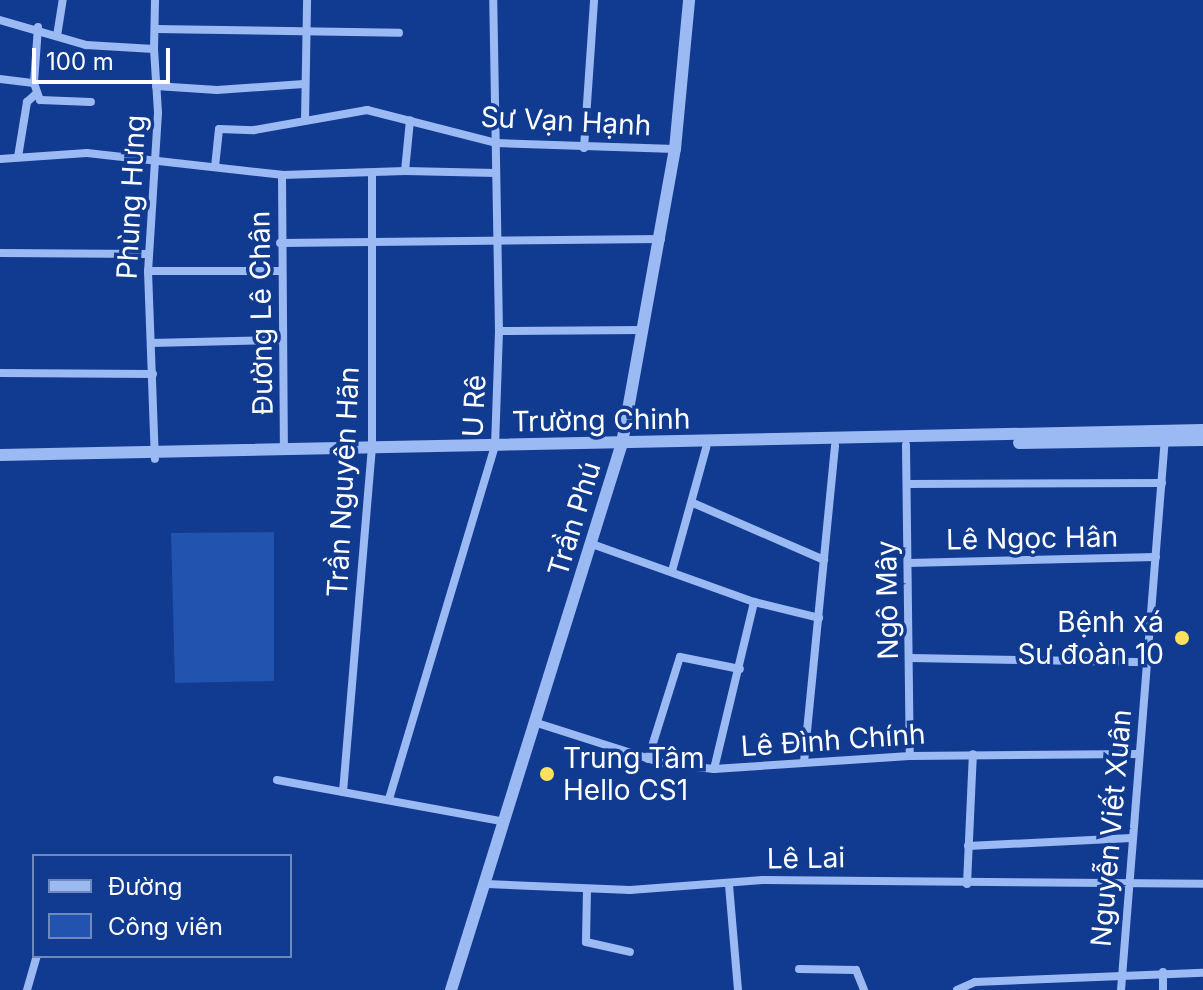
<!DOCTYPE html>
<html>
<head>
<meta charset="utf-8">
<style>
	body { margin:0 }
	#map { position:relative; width:1203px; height:990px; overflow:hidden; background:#113b90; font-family:Inter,sans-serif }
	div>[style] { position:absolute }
	.green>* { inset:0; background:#2253af }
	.minor>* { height:8px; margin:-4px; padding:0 4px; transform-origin:4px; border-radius:4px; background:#9bb9f2 }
	.tertiary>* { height:12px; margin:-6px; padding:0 6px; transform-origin:6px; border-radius:6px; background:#9bb9f2 }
	.dots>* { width:22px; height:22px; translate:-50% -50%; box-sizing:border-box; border:4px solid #113b90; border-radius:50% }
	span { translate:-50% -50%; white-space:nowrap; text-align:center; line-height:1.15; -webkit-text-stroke:7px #113b90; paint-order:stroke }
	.street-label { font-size:28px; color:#fff }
	.poi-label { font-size:28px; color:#fff }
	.right { translate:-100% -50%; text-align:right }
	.left { translate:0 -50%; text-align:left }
	.legend { position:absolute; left:32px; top:854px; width:260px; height:104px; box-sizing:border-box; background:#113b90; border:2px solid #7089bc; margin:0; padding:10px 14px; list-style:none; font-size:24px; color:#fff }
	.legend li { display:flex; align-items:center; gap:16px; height:40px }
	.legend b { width:40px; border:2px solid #7089bc }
	.scale { position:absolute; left:32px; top:48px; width:138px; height:36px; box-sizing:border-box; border:4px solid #fff; border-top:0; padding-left:10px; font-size:24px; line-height:28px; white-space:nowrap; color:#fff; -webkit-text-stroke:6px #113b90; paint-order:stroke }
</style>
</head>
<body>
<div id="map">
	<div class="green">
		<div style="clip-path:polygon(274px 532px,274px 681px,175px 683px,171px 533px)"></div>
	</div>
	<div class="minor">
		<div style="left:0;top:20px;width:90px;rotate:16.2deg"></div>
		<div style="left:86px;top:45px;width:68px;rotate:3.4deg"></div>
		<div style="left:154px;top:49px;width:64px;rotate:86.4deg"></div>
		<div style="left:158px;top:113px;width:158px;rotate:93.6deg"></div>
		<div style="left:148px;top:271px;width:188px;rotate:87.9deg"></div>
		<div style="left:38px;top:27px;width:56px;rotate:94.1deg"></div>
		<div style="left:34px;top:83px;width:18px;rotate:71deg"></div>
		<div style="left:40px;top:100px;width:51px;rotate:2.2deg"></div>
		<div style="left:155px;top:29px;width:244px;rotate:0.9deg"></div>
		<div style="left:57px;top:36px;width:36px;rotate:-81deg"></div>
		<div style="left:154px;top:49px;width:49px;rotate:-88.8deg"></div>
		<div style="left:0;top:79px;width:34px;rotate:7deg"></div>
		<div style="left:156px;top:86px;width:61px;rotate:3.8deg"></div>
		<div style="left:217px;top:90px;width:87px;rotate:-3.9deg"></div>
		<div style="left:305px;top:120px;width:120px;rotate:-89deg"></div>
		<div style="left:584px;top:148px;width:148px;rotate:-86.1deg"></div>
		<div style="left:18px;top:157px;width:56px;rotate:-80.7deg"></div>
		<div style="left:27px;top:102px;width:12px;rotate:-42deg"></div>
		<div style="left:0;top:159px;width:87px;rotate:-3.9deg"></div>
		<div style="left:87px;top:153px;width:196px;rotate:6.4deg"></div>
		<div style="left:282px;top:175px;width:123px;rotate:-1.9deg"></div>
		<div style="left:405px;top:171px;width:51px;rotate:-84.4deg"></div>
		<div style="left:215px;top:167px;width:38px;rotate:-84deg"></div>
		<div style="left:219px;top:129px;width:35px;rotate:2deg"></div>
		<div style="left:254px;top:130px;width:115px;rotate:-10deg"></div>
		<div style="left:367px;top:110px;width:133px;rotate:14.3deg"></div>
		<div style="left:496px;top:143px;width:179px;rotate:1.9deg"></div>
		<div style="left:405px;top:171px;width:91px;rotate:1.3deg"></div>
		<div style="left:282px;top:175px;width:275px;rotate:89.6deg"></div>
		<div style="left:280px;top:243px;width:381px;rotate:-0.6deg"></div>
		<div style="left:0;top:253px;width:148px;rotate:0.4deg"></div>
		<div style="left:148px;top:271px;width:134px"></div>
		<div style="left:499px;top:331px;width:144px;rotate:-0.4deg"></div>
		<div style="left:151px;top:343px;width:132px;rotate:-1.3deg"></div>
		<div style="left:0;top:373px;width:153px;rotate:0.4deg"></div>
		<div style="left:906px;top:445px;width:311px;rotate:89.3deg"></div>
		<div style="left:907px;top:484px;width:255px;rotate:-0.2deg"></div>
		<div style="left:693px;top:503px;width:143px;rotate:23.5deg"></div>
		<div style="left:592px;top:544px;width:172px;rotate:19.7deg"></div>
		<div style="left:754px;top:602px;width:67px;rotate:13.8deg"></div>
		<div style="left:908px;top:563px;width:248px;rotate:-1.4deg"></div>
		<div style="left:672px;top:571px;width:128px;rotate:-74.5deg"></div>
		<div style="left:910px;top:658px;width:237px;rotate:1deg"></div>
		<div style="left:537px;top:723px;width:131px;rotate:17.7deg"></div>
		<div style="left:662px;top:763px;width:52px;rotate:6.6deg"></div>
		<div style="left:714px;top:769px;width:196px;rotate:-3.8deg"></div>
		<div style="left:910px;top:756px;width:229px;rotate:-0.5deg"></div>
		<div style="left:648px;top:759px;width:107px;rotate:-72.6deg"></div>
		<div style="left:680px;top:657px;width:61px;rotate:11.3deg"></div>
		<div style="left:804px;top:762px;width:318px;rotate:-84.4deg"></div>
		<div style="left:714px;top:769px;width:172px;rotate:-76.5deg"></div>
		<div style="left:277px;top:780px;width:232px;rotate:10.4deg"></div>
		<div style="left:343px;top:792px;width:344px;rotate:-85.2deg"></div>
		<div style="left:372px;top:449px;width:276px;rotate:-90deg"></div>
		<div style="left:389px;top:799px;width:369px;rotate:-73.3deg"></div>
		<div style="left:495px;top:446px;width:115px;rotate:-88deg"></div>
		<div style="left:499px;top:331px;width:331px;rotate:-91deg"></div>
		<div style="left:968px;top:846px;width:164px;rotate:-2.8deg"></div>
		<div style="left:487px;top:884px;width:143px;rotate:2.4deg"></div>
		<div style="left:630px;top:890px;width:133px;rotate:-4.3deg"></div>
		<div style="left:763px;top:880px;width:440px;rotate:0.5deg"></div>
		<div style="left:967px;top:884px;width:130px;rotate:-87.4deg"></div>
		<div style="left:729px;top:885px;width:105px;rotate:85.1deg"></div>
		<div style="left:587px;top:889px;width:53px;rotate:91.1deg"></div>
		<div style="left:586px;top:942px;width:45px;rotate:12.8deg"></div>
		<div style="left:799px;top:969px;width:57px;rotate:1deg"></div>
		<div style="left:856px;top:970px;width:22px;rotate:68deg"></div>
		<div style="left:27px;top:990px;width:35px;rotate:-74deg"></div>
		<div style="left:957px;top:990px;width:20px;rotate:-24deg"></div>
		<div style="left:975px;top:982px;width:228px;rotate:-2.3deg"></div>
		<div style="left:1121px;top:990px;width:555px;rotate:-85.45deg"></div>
		<div style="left:1163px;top:990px;width:18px;rotate:-90deg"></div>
	</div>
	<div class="tertiary">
		<div style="left:1019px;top:443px;width:184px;rotate:-0.9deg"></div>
		<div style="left:0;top:455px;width:1203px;rotate:-1.19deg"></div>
		<div style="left:451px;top:990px;width:573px;rotate:-72.64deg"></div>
		<div style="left:622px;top:443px;width:299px;rotate:-79.8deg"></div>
		<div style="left:675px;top:149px;width:150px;rotate:-84.6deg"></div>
	</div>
	<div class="dots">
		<div style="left:1182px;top:638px;background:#ffe15c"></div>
		<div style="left:547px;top:774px;background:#ffe15c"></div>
	</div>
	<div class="street-label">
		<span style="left:566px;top:121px;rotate:3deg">Sư Vạn Hạnh</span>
		<span style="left:131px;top:197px;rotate:-87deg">Phùng Hưng</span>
		<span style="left:261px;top:313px;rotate:-91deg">Đường Lê Chân</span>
		<span style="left:474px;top:406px;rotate:-87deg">U Rê</span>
		<span style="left:601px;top:420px;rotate:-1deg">Trường Chinh</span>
		<span style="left:343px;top:482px;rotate:-87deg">Trần Nguyên Hãn</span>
		<span style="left:574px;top:519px;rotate:-73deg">Trần Phú</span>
		<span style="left:1032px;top:538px;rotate:-1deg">Lê Ngọc Hân</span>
		<span style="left:887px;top:600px;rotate:-91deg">Ngô Mây</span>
		<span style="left:833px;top:740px;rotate:-4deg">Lê Đình Chính</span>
		<span style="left:1111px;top:828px;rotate:-85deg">Nguyễn Viết Xuân</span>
		<span style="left:806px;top:858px;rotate:-1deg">Lê Lai</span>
	</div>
	<div class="poi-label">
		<span class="right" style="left:1164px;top:638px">Bệnh xá<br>Sư đoàn 10</span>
		<span class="left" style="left:563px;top:774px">Trung Tâm<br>Hello CS1</span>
	</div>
	<ul class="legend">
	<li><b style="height:10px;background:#9bb9f2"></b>Đường</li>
	<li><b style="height:22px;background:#2253af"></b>Công viên</li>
	</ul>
	<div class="scale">100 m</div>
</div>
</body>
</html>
